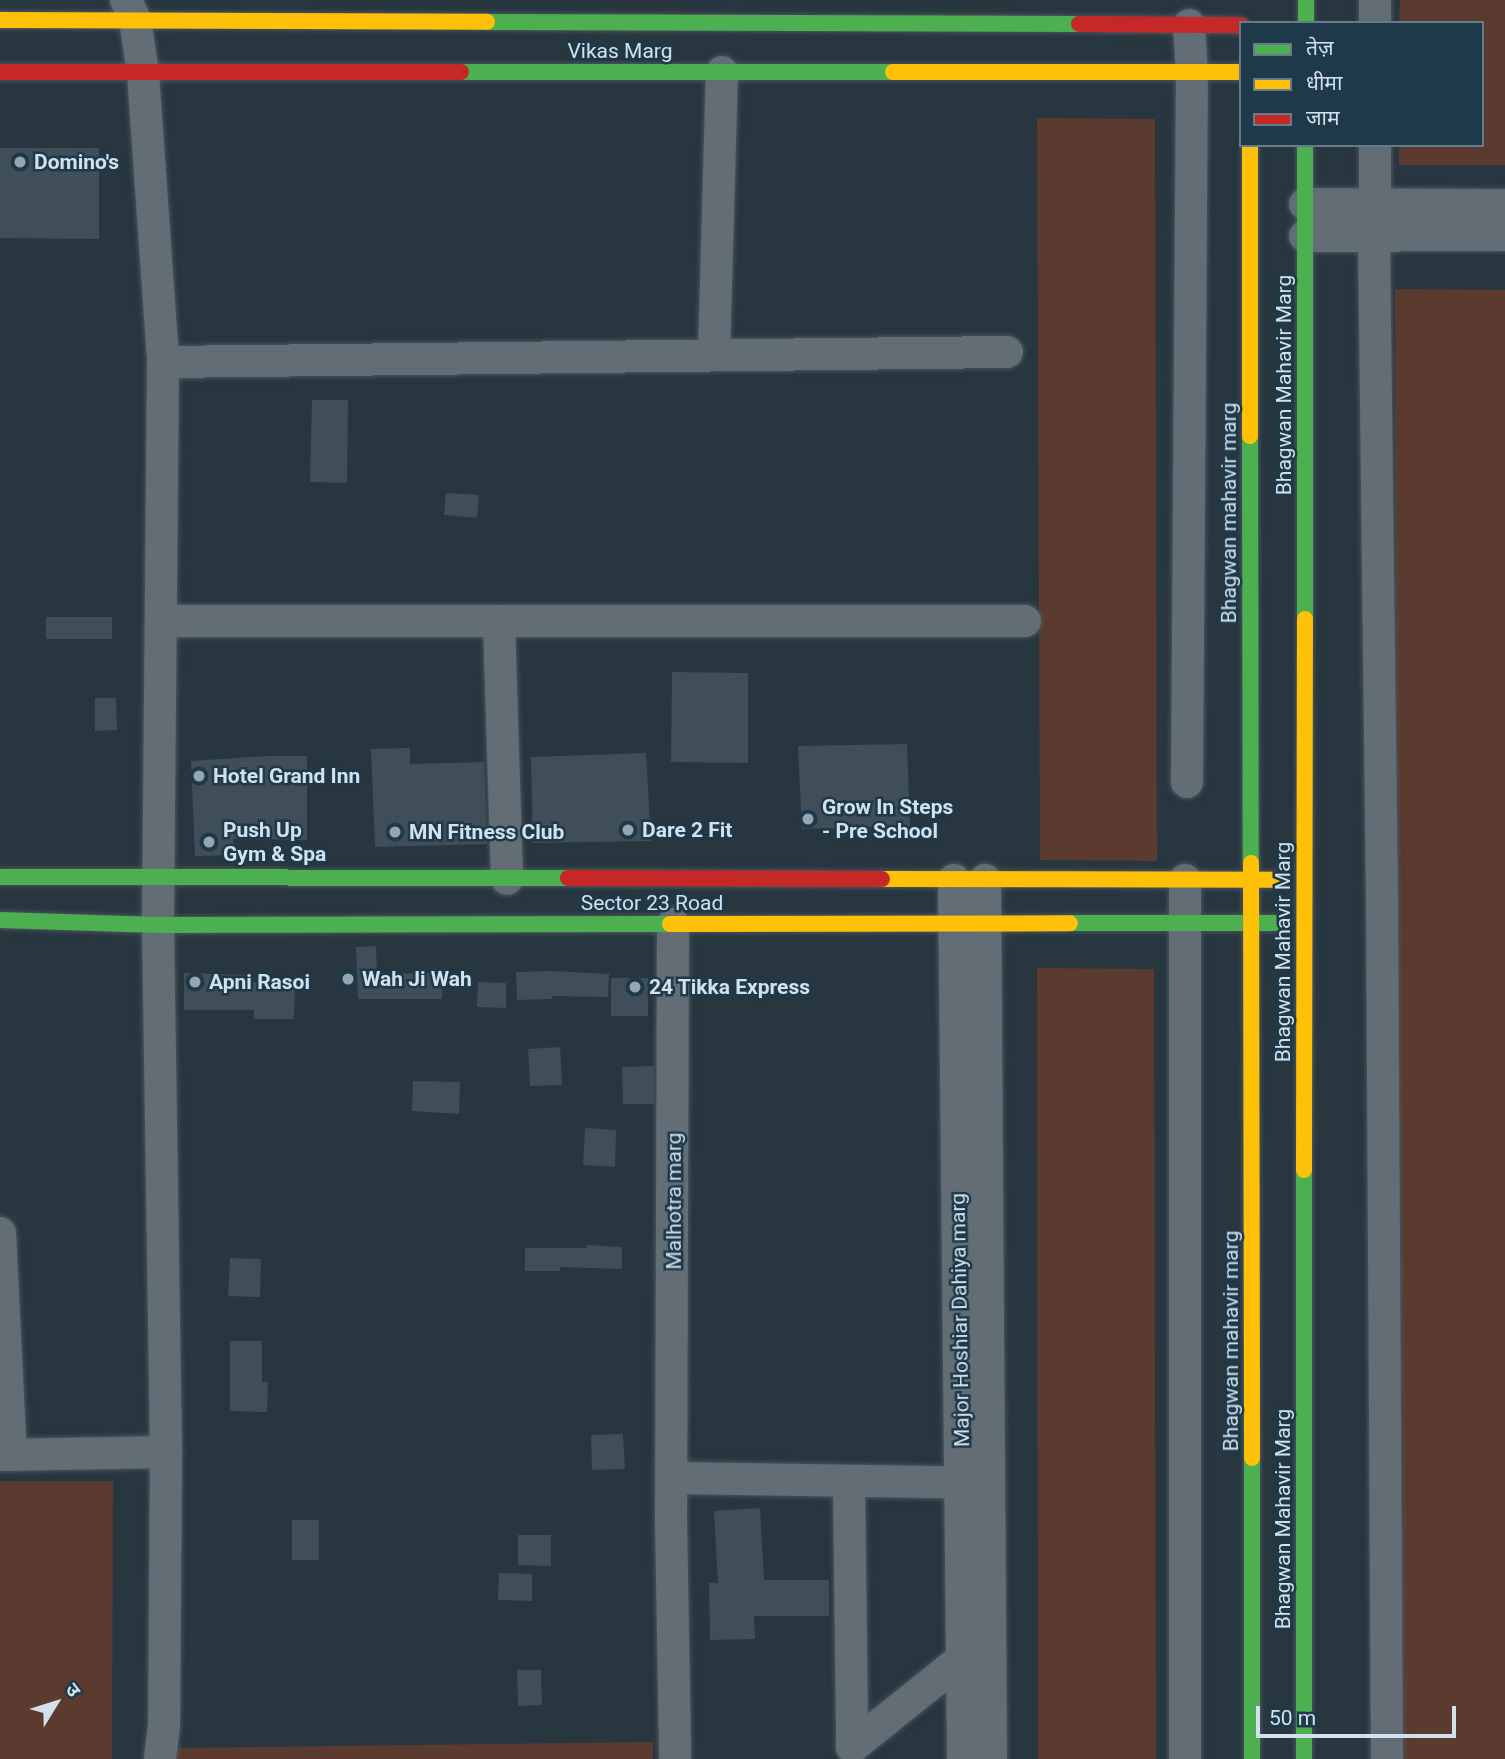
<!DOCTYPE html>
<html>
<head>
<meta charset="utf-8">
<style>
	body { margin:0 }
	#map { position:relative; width:1505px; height:1759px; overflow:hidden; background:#28363f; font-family:Roboto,"Noto Sans Devanagari",sans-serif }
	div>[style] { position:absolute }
	.green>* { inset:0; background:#5b3a2f }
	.building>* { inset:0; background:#3f4e58 }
	.roads { filter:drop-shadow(0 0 2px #48545c) drop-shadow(0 0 2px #48545c) }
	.street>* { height:32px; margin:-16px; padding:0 16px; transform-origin:16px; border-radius:16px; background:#636d75 }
	.fast>* { height:16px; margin:-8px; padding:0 8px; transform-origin:8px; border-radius:8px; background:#4caf50 }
	.slow>* { height:16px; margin:-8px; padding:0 8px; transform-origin:8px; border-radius:8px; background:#ffc107 }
	.jam>* { height:16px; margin:-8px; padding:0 8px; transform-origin:8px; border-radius:8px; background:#c62828 }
	.dots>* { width:19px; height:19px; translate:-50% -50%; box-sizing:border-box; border:4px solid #1e3949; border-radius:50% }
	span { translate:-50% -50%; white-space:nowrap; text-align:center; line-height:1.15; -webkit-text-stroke:5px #1e3949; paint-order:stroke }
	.street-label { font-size:21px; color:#d2e1ec }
	.poi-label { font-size:21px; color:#d2e1ec; font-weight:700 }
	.left { translate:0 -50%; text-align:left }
	.legend { position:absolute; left:1239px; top:21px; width:245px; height:126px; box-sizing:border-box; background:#1e3949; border:2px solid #667c8a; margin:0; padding:9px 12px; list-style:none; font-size:21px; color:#d2e1ec }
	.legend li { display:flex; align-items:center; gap:14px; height:35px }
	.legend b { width:35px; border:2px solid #667c8a }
	.north { position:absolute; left:21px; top:1668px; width:70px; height:70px; -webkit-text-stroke:5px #1e3949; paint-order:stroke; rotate:52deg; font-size:19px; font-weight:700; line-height:28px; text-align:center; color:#d2e1ec }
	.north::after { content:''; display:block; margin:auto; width:24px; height:32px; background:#d2e1ec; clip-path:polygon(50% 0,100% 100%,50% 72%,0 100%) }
	.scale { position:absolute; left:1256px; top:1706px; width:200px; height:32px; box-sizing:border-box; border:4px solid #d2e1ec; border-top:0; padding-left:9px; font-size:21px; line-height:24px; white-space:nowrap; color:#d2e1ec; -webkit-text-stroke:5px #1e3949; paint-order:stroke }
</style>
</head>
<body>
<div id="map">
	<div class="green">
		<div style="clip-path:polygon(1400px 0,1505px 0,1505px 165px,1399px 165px,1399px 145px,1482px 145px,1482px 23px,1399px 23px)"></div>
		<div style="clip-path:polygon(1037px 118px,1155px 119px,1157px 861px,1040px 860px)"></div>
		<div style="clip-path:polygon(1395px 289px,1505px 290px,1505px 1759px,1397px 1759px)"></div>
		<div style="clip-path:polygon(1037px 968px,1154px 969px,1156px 1759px,1038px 1759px)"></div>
		<div style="clip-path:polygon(0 1481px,113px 1481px,112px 1759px,0 1759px)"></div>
		<div style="clip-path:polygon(653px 1742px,653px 1759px,172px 1759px,171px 1748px)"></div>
	</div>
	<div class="building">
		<div style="clip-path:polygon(0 148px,99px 148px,99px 239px,0 238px)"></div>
		<div style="clip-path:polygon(312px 400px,348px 400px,347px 483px,310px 482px)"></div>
		<div style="clip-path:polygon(446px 493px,479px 495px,477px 518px,444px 515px)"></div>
		<div style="clip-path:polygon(46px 617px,112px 617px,112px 639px,46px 639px)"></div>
		<div style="clip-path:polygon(672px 672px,748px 673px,748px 763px,671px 762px)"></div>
		<div style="clip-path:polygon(95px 698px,116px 698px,117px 730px,95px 731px)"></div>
		<div style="clip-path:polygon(907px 744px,910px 826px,802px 829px,798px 746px)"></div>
		<div style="clip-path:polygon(410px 748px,410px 764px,484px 762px,487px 844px,375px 847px,371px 749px)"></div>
		<div style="clip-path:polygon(646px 753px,651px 841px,533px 843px,531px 757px)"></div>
		<div style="clip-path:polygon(269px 756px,307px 756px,307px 840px,233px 839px,234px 855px,195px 856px,191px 761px)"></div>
		<div style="clip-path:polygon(376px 946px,377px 974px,442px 973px,442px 999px,358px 999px,356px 947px)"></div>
		<div style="clip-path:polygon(551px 971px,609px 974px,608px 997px,552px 996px,552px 999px,517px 1000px,516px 972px)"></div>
		<div style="clip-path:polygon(184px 973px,248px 975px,248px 982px,295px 983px,294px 1019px,254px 1019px,254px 1010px,184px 1010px)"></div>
		<div style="clip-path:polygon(611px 978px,648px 978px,648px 1016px,611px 1016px)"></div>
		<div style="clip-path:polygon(478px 982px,506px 983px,506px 1008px,477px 1007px)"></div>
		<div style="clip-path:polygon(560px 1047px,562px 1085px,530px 1086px,528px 1049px)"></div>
		<div style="clip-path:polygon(654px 1066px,654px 1104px,623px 1104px,622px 1067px)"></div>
		<div style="clip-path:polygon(413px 1081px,460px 1082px,459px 1114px,412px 1111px)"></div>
		<div style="clip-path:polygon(585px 1128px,616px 1130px,615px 1167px,583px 1165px)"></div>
		<div style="clip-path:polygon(586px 1245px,622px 1247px,622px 1269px,560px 1267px,560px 1271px,525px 1271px,525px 1248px,586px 1248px)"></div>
		<div style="clip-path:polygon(230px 1258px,261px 1259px,260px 1297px,228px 1296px)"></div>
		<div style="clip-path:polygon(230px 1341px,262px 1341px,262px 1382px,268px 1382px,267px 1412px,230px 1411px)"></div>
		<div style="clip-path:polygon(623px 1434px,625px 1469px,592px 1470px,591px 1435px)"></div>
		<div style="clip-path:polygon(760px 1508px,764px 1580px,829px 1580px,829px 1616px,754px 1616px,755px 1639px,710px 1640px,709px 1583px,718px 1583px,714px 1511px)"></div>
		<div style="clip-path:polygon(292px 1520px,319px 1520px,319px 1560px,292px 1560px)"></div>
		<div style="clip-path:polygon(518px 1535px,551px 1535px,551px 1566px,518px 1565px)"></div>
		<div style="clip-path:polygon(499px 1573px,532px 1574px,532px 1601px,498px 1600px)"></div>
		<div style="clip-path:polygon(517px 1670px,541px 1670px,542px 1705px,518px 1706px)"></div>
	</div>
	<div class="roads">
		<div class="street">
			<div style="left:126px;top:0;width:22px;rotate:66deg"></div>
			<div style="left:135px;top:20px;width:54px;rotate:81.4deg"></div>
			<div style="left:143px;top:73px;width:290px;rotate:86deg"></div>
			<div style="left:163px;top:362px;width:563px;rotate:90.51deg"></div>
			<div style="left:158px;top:925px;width:527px;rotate:89.13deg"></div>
			<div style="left:166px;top:1452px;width:274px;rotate:90.4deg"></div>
			<div style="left:164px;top:1726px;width:33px;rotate:97deg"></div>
			<div style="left:1375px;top:23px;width:23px;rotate:-90deg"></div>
			<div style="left:1305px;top:204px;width:200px;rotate:0.3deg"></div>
			<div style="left:1375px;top:204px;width:59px;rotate:-90deg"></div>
			<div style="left:1305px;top:236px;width:200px;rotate:-0.3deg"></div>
			<div style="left:1374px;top:236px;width:663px;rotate:89.31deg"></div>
			<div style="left:1382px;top:899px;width:860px;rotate:89.67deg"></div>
			<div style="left:714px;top:355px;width:283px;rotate:-88.4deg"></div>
			<div style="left:163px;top:362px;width:844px;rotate:-0.68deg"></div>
			<div style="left:164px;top:621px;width:861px"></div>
			<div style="left:499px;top:623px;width:256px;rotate:88.2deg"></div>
			<div style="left:1187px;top:782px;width:710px;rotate:-89.6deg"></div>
			<div style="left:1192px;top:72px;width:47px;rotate:-93.7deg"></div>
			<div style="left:954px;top:880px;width:879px;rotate:89.41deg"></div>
			<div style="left:985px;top:880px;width:879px;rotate:89.61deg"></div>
			<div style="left:1185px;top:880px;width:879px;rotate:90deg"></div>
			<div style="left:673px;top:924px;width:595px;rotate:90.19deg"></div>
			<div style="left:671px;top:1519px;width:240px;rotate:89deg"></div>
			<div style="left:0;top:1233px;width:222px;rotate:87.2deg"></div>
			<div style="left:0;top:1455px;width:166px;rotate:-1deg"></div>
			<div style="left:674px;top:1478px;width:306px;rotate:0.9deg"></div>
			<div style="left:849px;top:1483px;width:264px;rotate:89.3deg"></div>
			<div style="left:852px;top:1747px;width:141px;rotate:-38.7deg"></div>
		</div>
		<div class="fast">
			<div style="left:1306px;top:0;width:23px;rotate:90deg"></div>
			<div style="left:487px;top:22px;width:592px;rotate:0.19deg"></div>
			<div style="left:461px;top:72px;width:432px"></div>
			<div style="left:1250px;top:436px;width:427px;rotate:89.9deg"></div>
			<div style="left:1305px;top:619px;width:474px;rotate:-90deg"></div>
			<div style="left:0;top:877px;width:568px;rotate:0.1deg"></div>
			<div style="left:0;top:920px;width:158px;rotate:1.8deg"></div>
			<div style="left:158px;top:925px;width:512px;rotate:-0.11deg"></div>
			<div style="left:1070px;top:923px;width:205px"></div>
			<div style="left:1252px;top:1458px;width:301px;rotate:90deg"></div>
			<div style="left:1304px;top:1759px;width:589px;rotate:-90deg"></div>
		</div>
		<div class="slow">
			<div style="left:0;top:20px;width:487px;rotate:0.2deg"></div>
			<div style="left:893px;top:72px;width:348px"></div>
			<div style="left:1250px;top:145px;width:291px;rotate:90deg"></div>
			<div style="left:1251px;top:863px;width:595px;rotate:89.9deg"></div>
			<div style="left:882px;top:879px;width:393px;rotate:0.1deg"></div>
			<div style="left:670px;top:924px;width:400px;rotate:-0.1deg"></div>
			<div style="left:1304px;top:1170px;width:551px;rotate:-89.9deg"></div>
		</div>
		<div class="jam">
			<div style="left:1079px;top:24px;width:162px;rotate:0.4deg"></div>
			<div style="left:0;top:72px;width:461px"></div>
			<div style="left:568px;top:878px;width:314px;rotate:0.2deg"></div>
		</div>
	</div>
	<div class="dots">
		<div style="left:20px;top:162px;background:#96a5af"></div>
		<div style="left:199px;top:776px;background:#96a5af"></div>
		<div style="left:808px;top:819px;background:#96a5af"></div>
		<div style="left:628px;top:830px;background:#96a5af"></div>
		<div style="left:395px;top:832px;background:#96a5af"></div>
		<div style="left:209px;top:842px;background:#96a5af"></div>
		<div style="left:348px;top:979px;background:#96a5af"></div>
		<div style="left:195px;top:982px;background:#96a5af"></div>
		<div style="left:635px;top:987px;background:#96a5af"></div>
	</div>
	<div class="street-label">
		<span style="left:620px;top:51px">Vikas Marg</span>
		<span style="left:1284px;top:385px;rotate:-90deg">Bhagwan Mahavir Marg</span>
		<span style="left:1229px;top:513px;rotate:-90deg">Bhagwan mahavir marg</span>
		<span style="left:652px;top:903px">Sector 23 Road</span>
		<span style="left:1283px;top:952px;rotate:-90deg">Bhagwan Mahavir Marg</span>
		<span style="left:674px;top:1201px;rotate:-90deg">Malhotra marg</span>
		<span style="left:960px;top:1320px;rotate:-91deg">Major Hoshiar Dahiya marg</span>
		<span style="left:1231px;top:1341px;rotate:-90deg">Bhagwan mahavir marg</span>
		<span style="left:1283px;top:1519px;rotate:-90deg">Bhagwan Mahavir Marg</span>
	</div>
	<div class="poi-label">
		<span class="left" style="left:34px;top:162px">Domino's</span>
		<span class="left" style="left:213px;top:776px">Hotel Grand Inn</span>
		<span class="left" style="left:822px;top:819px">Grow In Steps<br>- Pre School</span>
		<span class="left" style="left:223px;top:842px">Push Up<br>Gym &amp; Spa</span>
		<span class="left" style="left:642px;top:830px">Dare 2 Fit</span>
		<span class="left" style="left:409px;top:832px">MN Fitness Club</span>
		<span class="left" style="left:362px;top:979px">Wah Ji Wah</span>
		<span class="left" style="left:209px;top:982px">Apni Rasoi</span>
		<span class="left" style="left:649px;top:987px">24 Tikka Express</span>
	</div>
	<ul class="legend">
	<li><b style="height:9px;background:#4caf50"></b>तेज़</li>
	<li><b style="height:9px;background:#ffc107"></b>धीमा</li>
	<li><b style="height:9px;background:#c62828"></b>जाम</li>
	</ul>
	<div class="north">उ</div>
	<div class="scale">50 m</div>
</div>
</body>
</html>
